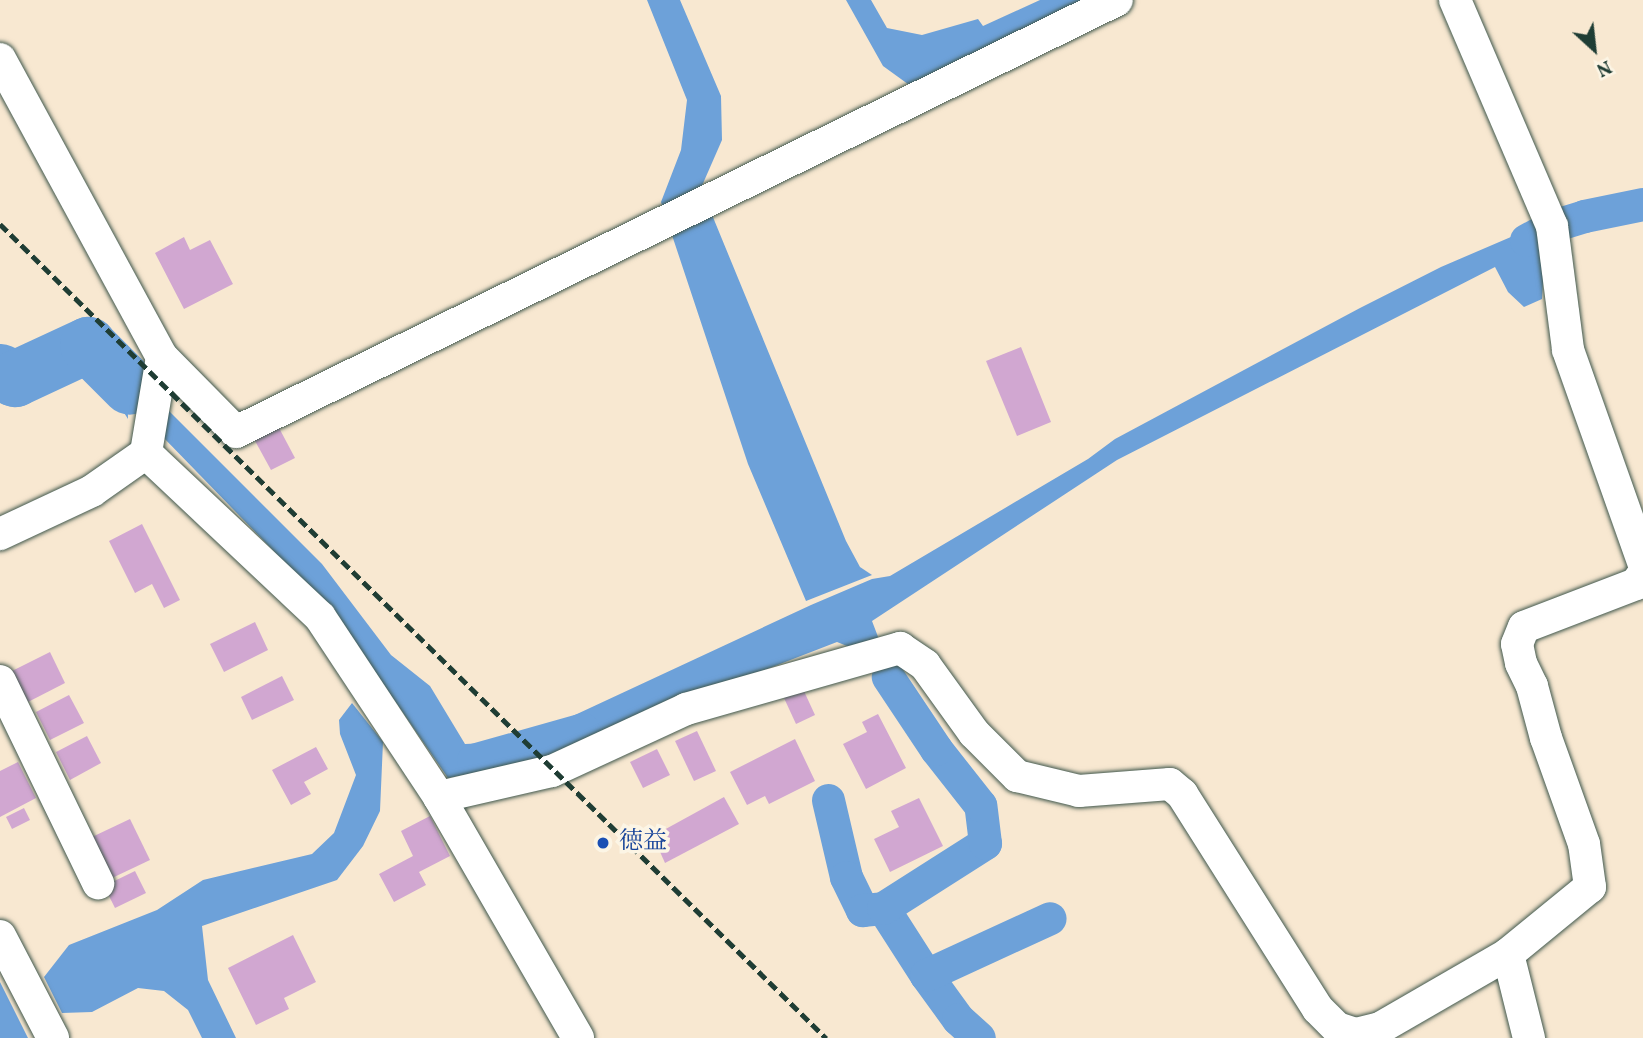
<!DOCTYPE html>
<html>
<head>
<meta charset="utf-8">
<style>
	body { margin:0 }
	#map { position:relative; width:1643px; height:1038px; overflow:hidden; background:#f8e8d1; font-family:Vollkorn,"Noto Serif JP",serif }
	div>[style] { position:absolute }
	.water>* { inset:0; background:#6da1d9 }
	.canal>* { height:33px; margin:-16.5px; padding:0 16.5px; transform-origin:16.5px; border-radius:16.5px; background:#6da1d9 }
	.river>* { height:56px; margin:-28px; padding:0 28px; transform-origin:28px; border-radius:28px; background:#6da1d9 }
	.building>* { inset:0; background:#d1a7d1 }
	.roads { filter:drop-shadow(0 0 2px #40574c) drop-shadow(0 0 2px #40574c) }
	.minor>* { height:32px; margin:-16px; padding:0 16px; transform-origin:16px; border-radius:16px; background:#fff }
	.rail>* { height:5px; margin-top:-2.5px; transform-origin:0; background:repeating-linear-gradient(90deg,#1f3d34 0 10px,transparent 0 15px) }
	.dots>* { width:19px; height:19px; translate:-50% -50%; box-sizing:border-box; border:4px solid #fcf5e5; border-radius:50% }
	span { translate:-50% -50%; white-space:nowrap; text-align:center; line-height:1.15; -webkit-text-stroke:7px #fcf5e5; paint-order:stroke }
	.transit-label { font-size:24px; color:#164399 }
	.left { translate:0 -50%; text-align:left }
	.north { position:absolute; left:1559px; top:14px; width:70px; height:70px; -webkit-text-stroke:5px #fcf5e5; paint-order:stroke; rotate:153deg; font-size:19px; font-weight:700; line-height:28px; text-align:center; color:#1f3d34 }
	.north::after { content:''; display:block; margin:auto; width:24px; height:32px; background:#1f3d34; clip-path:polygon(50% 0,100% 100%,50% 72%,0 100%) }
</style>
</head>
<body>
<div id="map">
	<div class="water">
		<div style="clip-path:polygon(647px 0,680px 0,721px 96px,722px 140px,701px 188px,846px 541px,860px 567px,872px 575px,806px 601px,748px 464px,661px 202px,681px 150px,687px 100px)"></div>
		<div style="clip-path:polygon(846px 0,871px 0,887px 28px,922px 35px,978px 19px,983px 26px,1040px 0,1095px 0,912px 87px,883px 66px)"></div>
		<div style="clip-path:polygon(1534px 227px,1545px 250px,1542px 299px,1524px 307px,1508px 292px,1495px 267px,1117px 460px,872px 621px,880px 642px,862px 652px,837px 642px,574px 744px,546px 749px,534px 734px,811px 605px,872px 579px,890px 576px,1088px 459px,1115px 439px,1360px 308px,1441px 267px)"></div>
		<div style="clip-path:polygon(84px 332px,127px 375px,128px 419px,90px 359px,0 401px,0 347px,26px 361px)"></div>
		<div style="clip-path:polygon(165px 407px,322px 564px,391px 655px,430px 686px,465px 744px,511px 742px,527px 763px,448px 778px,335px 614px,161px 435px)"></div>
		<div style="clip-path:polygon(352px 703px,383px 742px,380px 811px,363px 846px,337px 880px,202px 926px,208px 980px,236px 1038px,202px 1038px,188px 1010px,164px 991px,138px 988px,92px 1012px,62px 1013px,44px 977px,69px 945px,157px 910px,203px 880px,312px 854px,334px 833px,356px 775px,340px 734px,339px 720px)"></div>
		<div style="clip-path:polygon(0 982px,28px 1038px,0 1038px)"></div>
	</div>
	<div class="canal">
		<div style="left:1526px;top:240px;width:30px;rotate:-28deg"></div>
		<div style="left:1552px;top:226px;width:34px;rotate:-17deg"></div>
		<div style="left:1584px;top:216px;width:60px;rotate:-11.5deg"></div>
		<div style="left:473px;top:760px;width:114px;rotate:-15.7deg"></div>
		<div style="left:828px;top:800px;width:79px;rotate:76.8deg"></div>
		<div style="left:846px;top:877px;width:37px;rotate:64deg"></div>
		<div style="left:862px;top:910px;width:21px;rotate:-5deg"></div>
		<div style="left:883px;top:908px;width:80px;rotate:57.3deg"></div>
		<div style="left:926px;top:975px;width:54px;rotate:54deg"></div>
		<div style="left:958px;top:1019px;width:28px;rotate:42deg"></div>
		<div style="left:883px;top:908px;width:121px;rotate:-32.5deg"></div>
		<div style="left:985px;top:843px;width:38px;rotate:-97deg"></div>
		<div style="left:980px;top:805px;width:71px;rotate:-128.2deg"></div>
		<div style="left:936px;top:749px;width:87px;rotate:-123.7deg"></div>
		<div style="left:926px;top:975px;width:136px;rotate:-24.7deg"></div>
	</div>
	<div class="river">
		<div style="left:0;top:372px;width:17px;rotate:25deg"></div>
		<div style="left:15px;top:379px;width:81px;rotate:-25deg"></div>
		<div style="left:88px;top:345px;width:59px;rotate:45deg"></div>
	</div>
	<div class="building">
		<div style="clip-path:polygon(184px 237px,190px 250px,210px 240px,233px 284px,184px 309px,155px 253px)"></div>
		<div style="clip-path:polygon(1021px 347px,1051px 422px,1017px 436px,986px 361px)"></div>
		<div style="clip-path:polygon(278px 426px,295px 458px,271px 470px,254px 439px)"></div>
		<div style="clip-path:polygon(142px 524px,180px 600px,164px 608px,152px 584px,135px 593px,109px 541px)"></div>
		<div style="clip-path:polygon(255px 622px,268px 650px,224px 672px,210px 644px)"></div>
		<div style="clip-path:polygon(50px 652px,65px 683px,28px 702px,12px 671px)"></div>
		<div style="clip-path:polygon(282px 676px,294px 700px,252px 720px,241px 697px)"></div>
		<div style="clip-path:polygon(803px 689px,815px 715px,796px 724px,784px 698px)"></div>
		<div style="clip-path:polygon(69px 695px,84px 723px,50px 740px,36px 712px)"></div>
		<div style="clip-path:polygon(878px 714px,906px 768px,866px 789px,843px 744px,867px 732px,862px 722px)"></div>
		<div style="clip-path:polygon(697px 731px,716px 771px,694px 781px,675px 741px)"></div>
		<div style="clip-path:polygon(87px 736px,101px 763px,70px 780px,56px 752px)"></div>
		<div style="clip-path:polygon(795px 739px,815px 781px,769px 804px,765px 796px,747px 805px,730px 772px)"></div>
		<div style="clip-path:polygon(316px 747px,328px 769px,304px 782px,311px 794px,291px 805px,272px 770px)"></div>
		<div style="clip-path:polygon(657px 749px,670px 775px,643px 788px,630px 762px)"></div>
		<div style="clip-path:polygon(18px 762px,36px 798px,0 817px,0 771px)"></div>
		<div style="clip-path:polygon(724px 797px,739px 824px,665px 863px,653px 836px)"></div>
		<div style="clip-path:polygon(919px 798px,943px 846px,890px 872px,874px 839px,899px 827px,891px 811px)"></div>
		<div style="clip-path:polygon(24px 808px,30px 820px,12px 829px,6px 817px)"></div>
		<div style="clip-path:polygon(430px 816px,450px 856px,419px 872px,426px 885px,394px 902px,379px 874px,413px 856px,401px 831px)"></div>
		<div style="clip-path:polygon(130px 819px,150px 860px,112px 878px,92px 837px)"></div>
		<div style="clip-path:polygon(135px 871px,146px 893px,115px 908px,104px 886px)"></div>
		<div style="clip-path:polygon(293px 935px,316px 982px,284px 998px,289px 1009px,256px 1025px,228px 968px)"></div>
	</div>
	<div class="roads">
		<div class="minor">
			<div style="left:1455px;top:0;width:246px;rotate:66.8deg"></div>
			<div style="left:1552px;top:226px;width:125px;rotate:82.6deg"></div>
			<div style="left:1568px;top:350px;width:225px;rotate:70.5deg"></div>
			<div style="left:0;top:59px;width:339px;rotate:61.5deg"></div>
			<div style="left:162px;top:357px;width:97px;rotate:99.5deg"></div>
			<div style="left:146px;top:453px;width:66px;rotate:144.9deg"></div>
			<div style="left:92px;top:491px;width:102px;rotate:154.9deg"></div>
			<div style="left:162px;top:357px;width:105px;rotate:45.4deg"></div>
			<div style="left:236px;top:432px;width:981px;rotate:-26.12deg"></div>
			<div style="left:146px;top:453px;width:239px;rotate:43.3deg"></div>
			<div style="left:320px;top:617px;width:216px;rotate:56.5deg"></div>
			<div style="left:439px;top:797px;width:278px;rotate:60deg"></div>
			<div style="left:0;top:681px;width:225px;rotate:64.1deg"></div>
			<div style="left:439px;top:797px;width:116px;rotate:-13deg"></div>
			<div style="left:552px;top:771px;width:148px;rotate:-24.8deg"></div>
			<div style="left:686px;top:709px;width:223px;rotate:-15.9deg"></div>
			<div style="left:900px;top:648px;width:30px;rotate:34deg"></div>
			<div style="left:925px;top:665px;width:84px;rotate:54.2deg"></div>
			<div style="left:974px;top:733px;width:61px;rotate:45deg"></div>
			<div style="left:1017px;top:776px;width:64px;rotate:13.6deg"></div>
			<div style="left:1079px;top:791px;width:91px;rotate:-4.4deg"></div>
			<div style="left:1170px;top:784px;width:16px;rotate:40deg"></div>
			<div style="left:1182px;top:794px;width:254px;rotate:57.7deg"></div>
			<div style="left:1318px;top:1009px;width:27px;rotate:45deg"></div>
			<div style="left:1337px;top:1028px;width:20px;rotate:18deg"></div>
			<div style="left:1356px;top:1034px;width:25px;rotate:-14deg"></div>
			<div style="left:1380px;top:1028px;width:148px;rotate:-30deg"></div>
			<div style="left:1508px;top:954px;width:106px;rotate:-39.3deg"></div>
			<div style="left:1590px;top:887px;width:43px;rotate:-97.9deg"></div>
			<div style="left:1584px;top:844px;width:113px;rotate:-109.7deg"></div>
			<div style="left:1546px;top:738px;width:54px;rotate:-105.1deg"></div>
			<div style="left:1532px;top:686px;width:25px;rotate:-116deg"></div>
			<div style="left:1521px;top:663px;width:19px;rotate:-102deg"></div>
			<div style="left:1517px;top:644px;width:18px;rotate:-68deg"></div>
			<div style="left:1524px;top:627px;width:120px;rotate:-21deg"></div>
			<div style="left:1636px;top:584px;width:12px;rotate:-55deg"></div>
			<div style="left:0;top:936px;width:115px;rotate:62.5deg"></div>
			<div style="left:1508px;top:954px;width:87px;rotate:76deg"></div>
		</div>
	</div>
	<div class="rail">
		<div style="left:0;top:224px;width:1160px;rotate:44.58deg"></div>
	</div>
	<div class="dots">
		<div style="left:603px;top:843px;background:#1a4fb4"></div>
	</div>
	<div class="transit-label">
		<span class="left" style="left:619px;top:843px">徳益</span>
	</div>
	<div class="north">N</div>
</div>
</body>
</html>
